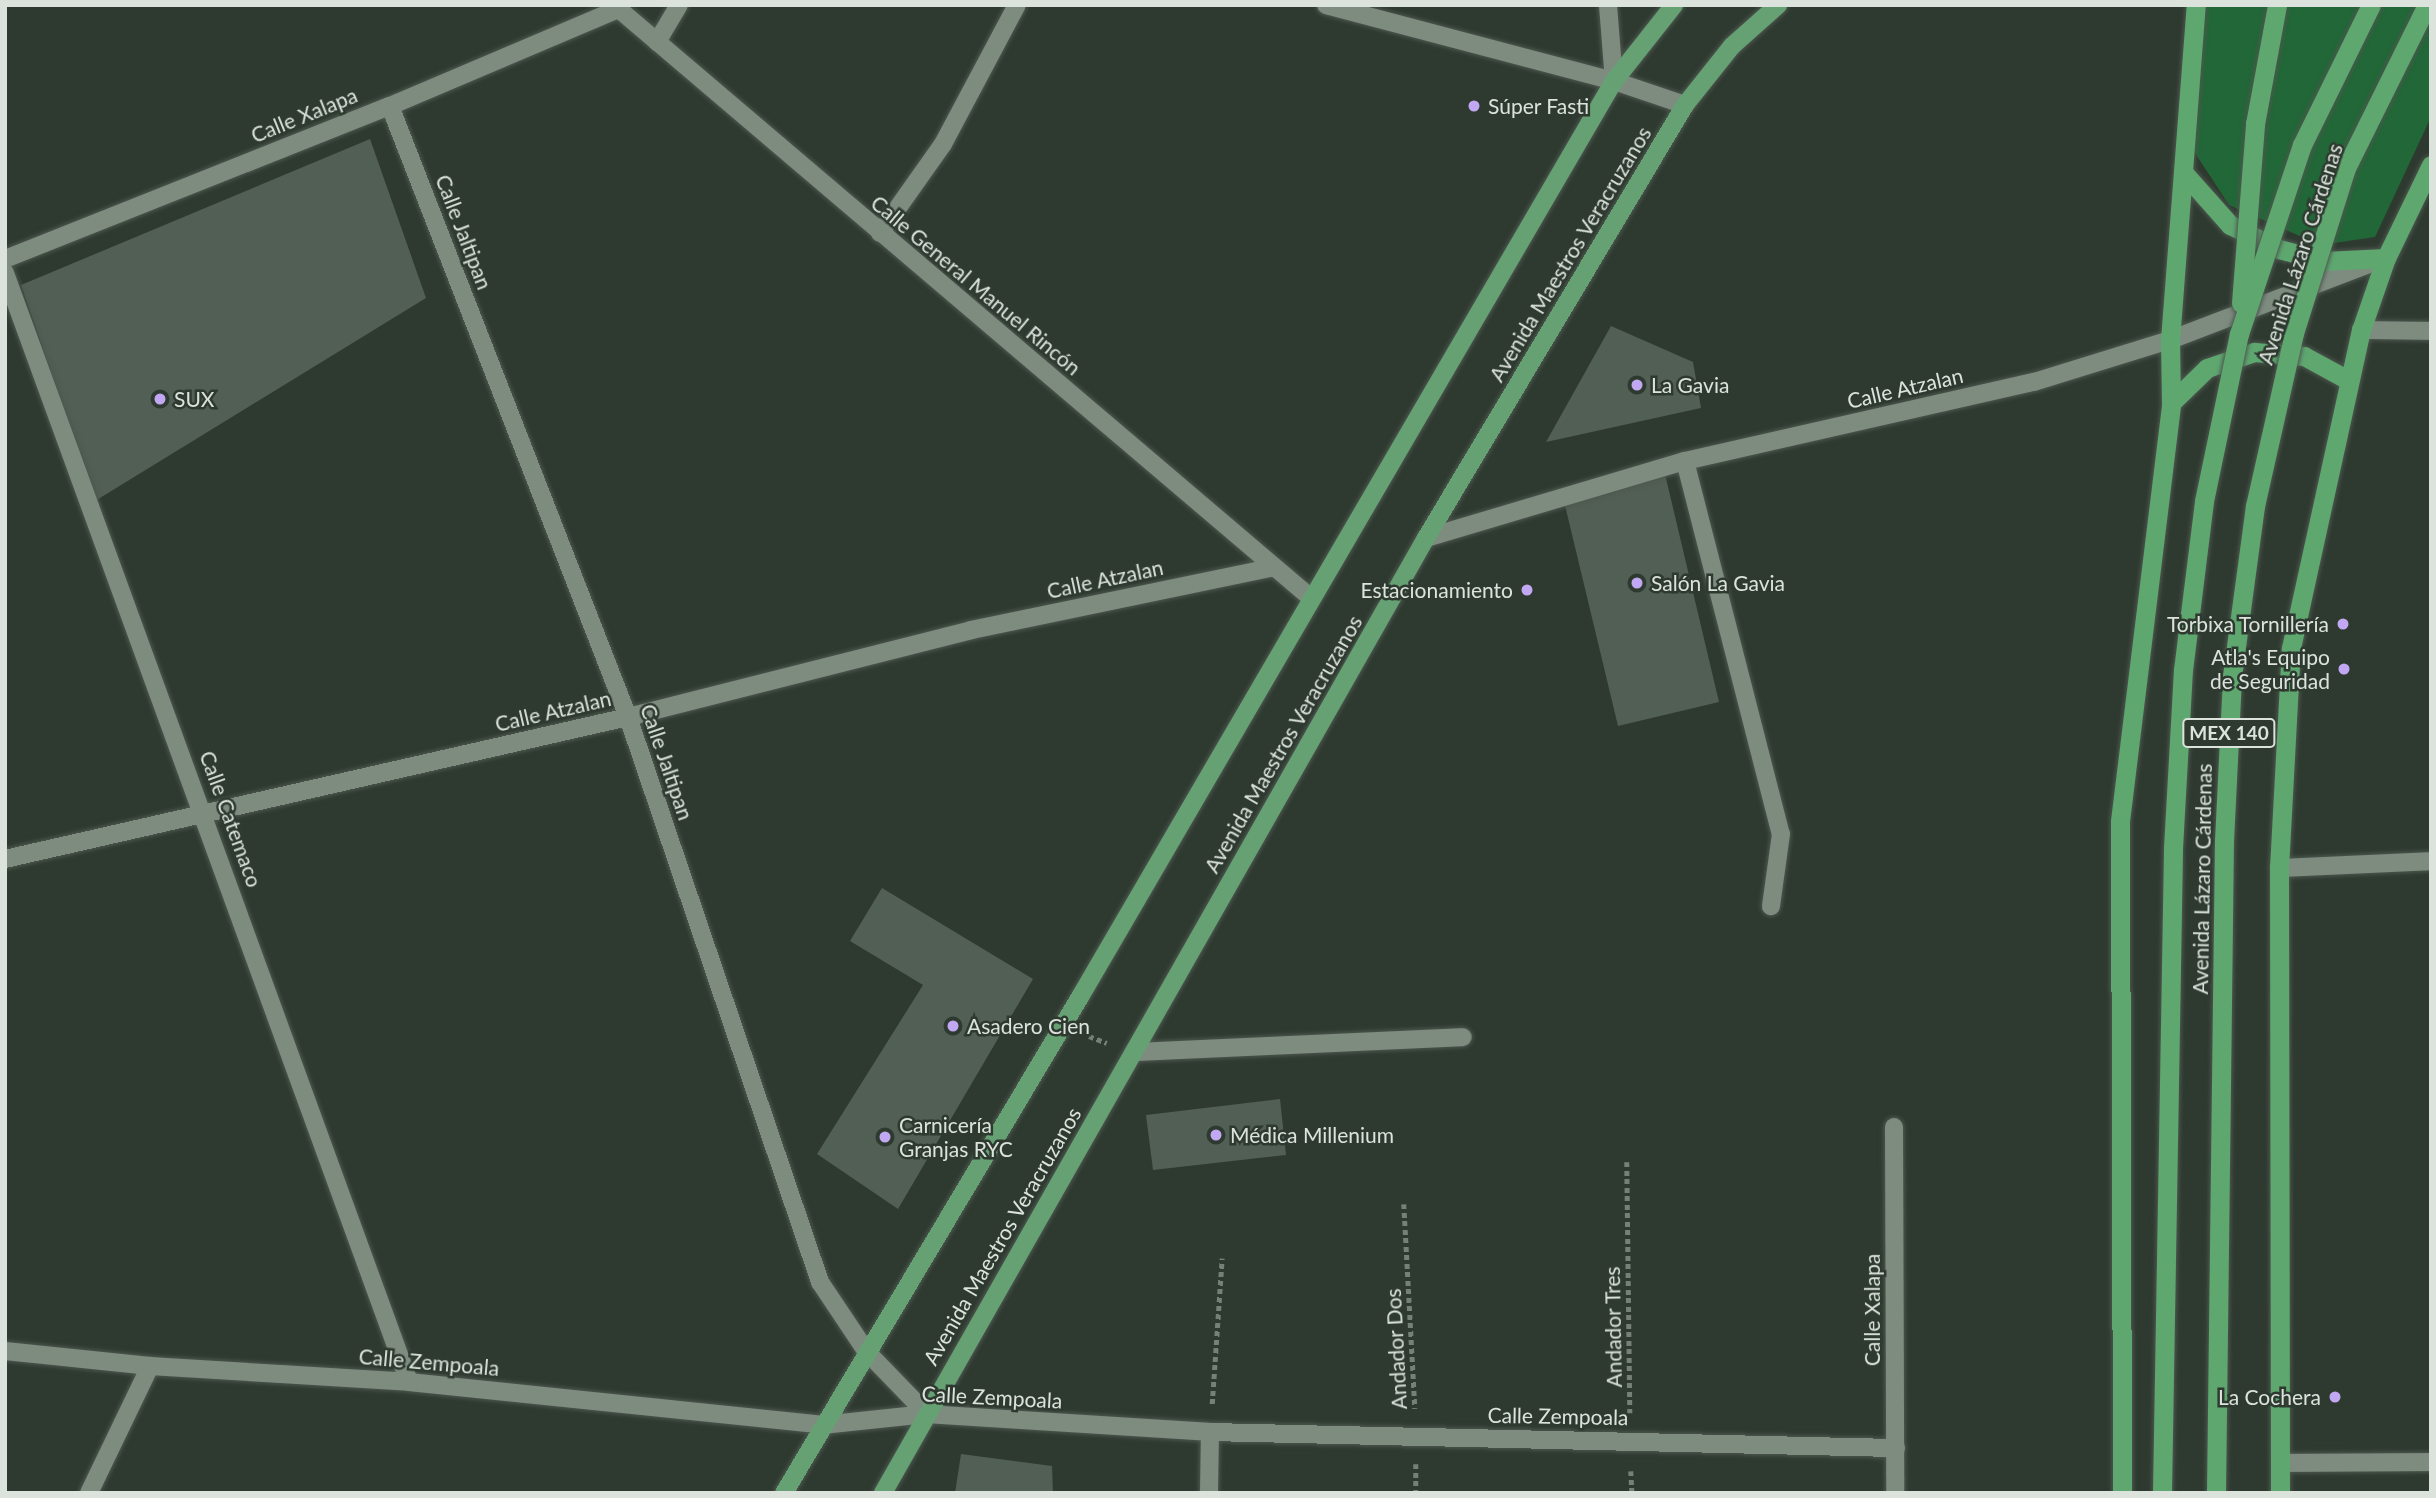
<!DOCTYPE html>
<html>
<head>
<meta charset="utf-8">
<style>
	body { margin:0 }
	#map { position:relative; width:2436px; height:1498px; overflow:hidden; background:#2e3a30; font-family:Lato,sans-serif }
	div>[style] { position:absolute }
	.green>* { inset:0; background:#226737 }
	.building>* { inset:0; background:#525f54 }
	.path>* { height:4.5px; margin-top:-2.25px; transform-origin:0; background:repeating-linear-gradient(90deg,#758077 0 5px,transparent 0 8.5px) }
	.roads { filter:drop-shadow(0 0 2px #4d574f) drop-shadow(0 0 2px #4d574f) }
	.minor>* { height:18px; margin:-9px; padding:0 9px; transform-origin:9px; border-radius:9px; background:#7e8c80 }
	.primary>* { height:18px; margin:-9px; padding:0 9px; transform-origin:9px; border-radius:9px; background:#66a174 }
	.trunk>* { height:19px; margin:-9.5px; padding:0 9.5px; transform-origin:9.5px; border-radius:9.5px; background:#5ea870 }
	.bridges { filter:drop-shadow(0 0 2px #4d574f) drop-shadow(0 0 2px #4d574f) }
	.trunk-bridge>* { height:19px; margin:-9.5px; padding:0 9.5px; transform-origin:9.5px; border-radius:9.5px; background:#5ea870 }
	.dots>* { width:19px; height:19px; translate:-50% -50%; box-sizing:border-box; border:4px solid #2e3a30; border-radius:50% }
	span { translate:-50% -50%; white-space:nowrap; text-align:center; line-height:1.15; -webkit-text-stroke:5px #2e3a30; paint-order:stroke }
	.shield-label span { padding:2px 5px; background:#2e3a30; border:2px solid; border-radius:5px; -webkit-text-stroke-width:0 }
	.shield-label { font-size:19px; color:#dbe3dc; font-weight:700 }
	.poi-label { font-size:21px; color:#dbe3dc }
	.left { translate:0 -50%; text-align:left }
	.right { translate:-100% -50%; text-align:right }
	.street-label { font-size:21px; color:#dbe3dc }
	.frame { position:absolute; inset:0; border:7px solid #dbe3dc; pointer-events:none }
</style>
</head>
<body>
<div id="map">
	<div class="green">
		<div style="clip-path:polygon(2206px 5px,2431px 5px,2431px 117px,2375px 237px,2320px 245px,2229px 205px,2193px 150px)"></div>
	</div>
	<div class="building">
		<div style="clip-path:polygon(370px 139px,426px 298px,95px 501px,21px 285px)"></div>
		<div style="clip-path:polygon(1611px 326px,1693px 362px,1701px 408px,1546px 442px)"></div>
		<div style="clip-path:polygon(1665px 474px,1719px 702px,1618px 726px,1563px 497px)"></div>
		<div style="clip-path:polygon(882px 888px,1033px 979px,898px 1209px,817px 1154px,923px 985px,850px 941px)"></div>
		<div style="clip-path:polygon(1280px 1099px,1286px 1155px,1153px 1170px,1146px 1115px)"></div>
		<div style="clip-path:polygon(961px 1454px,1052px 1466px,1053px 1493px,955px 1493px)"></div>
	</div>
	<div class="path">
		<div style="left:1089px;top:1036px;width:19px;rotate:21deg"></div>
		<div style="left:1627px;top:1162px;width:251px;rotate:89.3deg"></div>
		<div style="left:1404px;top:1204px;width:205px;rotate:86.9deg"></div>
		<div style="left:1212px;top:1404px;width:146px;rotate:-86.1deg"></div>
		<div style="left:1416px;top:1464px;width:29px;rotate:90deg"></div>
		<div style="left:1631px;top:1471px;width:22px;rotate:87deg"></div>
	</div>
	<div class="roads">
		<div class="minor">
			<div style="left:614px;top:5px;width:915px;rotate:40.39deg"></div>
			<div style="left:1326px;top:5px;width:298px;rotate:14.8deg"></div>
			<div style="left:1614px;top:81px;width:75px;rotate:18.7deg"></div>
			<div style="left:1608px;top:5px;width:76px;rotate:85.5deg"></div>
			<div style="left:657px;top:42px;width:43px;rotate:-59.3deg"></div>
			<div style="left:390px;top:106px;width:656px;rotate:68.72deg"></div>
			<div style="left:628px;top:717px;width:597px;rotate:71.23deg"></div>
			<div style="left:820px;top:1282px;width:83px;rotate:56.3deg"></div>
			<div style="left:866px;top:1351px;width:88px;rotate:45.9deg"></div>
			<div style="left:880px;top:233px;width:109px;rotate:-54.7deg"></div>
			<div style="left:943px;top:144px;width:157px;rotate:-62deg"></div>
			<div style="left:5px;top:259px;width:414px;rotate:-21.7deg"></div>
			<div style="left:390px;top:106px;width:248px;rotate:-23deg"></div>
			<div style="left:5px;top:273px;width:1180px;rotate:69.98deg"></div>
			<div style="left:2361px;top:330px;width:70px;rotate:0.8deg"></div>
			<div style="left:1685px;top:461px;width:385px;rotate:75.6deg"></div>
			<div style="left:1781px;top:834px;width:73px;rotate:97.9deg"></div>
			<div style="left:1426px;top:538px;width:270px;rotate:-16.6deg"></div>
			<div style="left:1685px;top:461px;width:358px;rotate:-12.8deg"></div>
			<div style="left:2034px;top:382px;width:142px;rotate:-17.2deg"></div>
			<div style="left:2170px;top:340px;width:224px;rotate:-20.9deg"></div>
			<div style="left:5px;top:859px;width:639px;rotate:-12.84deg"></div>
			<div style="left:628px;top:717px;width:354px;rotate:-14.2deg"></div>
			<div style="left:971px;top:630px;width:309px;rotate:-11.7deg"></div>
			<div style="left:2279px;top:868px;width:152px;rotate:-2.6deg"></div>
			<div style="left:1134px;top:1052px;width:329px;rotate:-2.6deg"></div>
			<div style="left:1894px;top:1127px;width:366px;rotate:89.8deg"></div>
			<div style="left:5px;top:1351px;width:146px;rotate:5.9deg"></div>
			<div style="left:150px;top:1366px;width:259px;rotate:3.5deg"></div>
			<div style="left:409px;top:1382px;width:415px;rotate:5.9deg"></div>
			<div style="left:822px;top:1425px;width:106px;rotate:-6deg"></div>
			<div style="left:927px;top:1414px;width:284px;rotate:3.6deg"></div>
			<div style="left:1210px;top:1432px;width:686px;rotate:1.34deg"></div>
			<div style="left:2280px;top:1463px;width:151px;rotate:-0.4deg"></div>
			<div style="left:89px;top:1493px;width:141px;rotate:-64.3deg"></div>
			<div style="left:1209px;top:1493px;width:61px;rotate:-89.1deg"></div>
		</div>
		<div class="primary">
			<div style="left:784px;top:1493px;width:578px;rotate:-59.17deg"></div>
			<div style="left:1080px;top:997px;width:1060px;rotate:-59.76deg"></div>
			<div style="left:1614px;top:81px;width:97px;rotate:-51.7deg"></div>
			<div style="left:883px;top:1493px;width:1099px;rotate:-60.38deg"></div>
			<div style="left:1426px;top:538px;width:505px;rotate:-59.11deg"></div>
			<div style="left:1685px;top:105px;width:75px;rotate:-51.5deg"></div>
			<div style="left:1732px;top:46px;width:62px;rotate:-41.7deg"></div>
		</div>
		<div class="trunk">
			<div style="left:2183px;top:172px;width:71px;rotate:48.4deg"></div>
			<div style="left:2230px;top:225px;width:55px;rotate:26.1deg"></div>
			<div style="left:2279px;top:249px;width:47px;rotate:14.9deg"></div>
			<div style="left:2324px;top:261px;width:62px;rotate:-2.8deg"></div>
			<div style="left:2171px;top:403px;width:50px;rotate:-44.2deg"></div>
			<div style="left:2207px;top:368px;width:50px;rotate:-18.8deg"></div>
			<div style="left:2254px;top:352px;width:50px;rotate:4.6deg"></div>
			<div style="left:2304px;top:356px;width:50px;rotate:28.6deg"></div>
			<div style="left:2122px;top:1493px;width:672px;rotate:-90.17deg"></div>
			<div style="left:2120px;top:821px;width:421px;rotate:-83deg"></div>
			<div style="left:2171px;top:403px;width:63px;rotate:-90.9deg"></div>
			<div style="left:2170px;top:340px;width:336px;rotate:-85.6deg"></div>
			<div style="left:2280px;top:1493px;width:625px;rotate:-90.09deg"></div>
			<div style="left:2279px;top:868px;width:220px;rotate:-86.9deg"></div>
			<div style="left:2291px;top:648px;width:326px;rotate:-77.6deg"></div>
			<div style="left:2361px;top:330px;width:76px;rotate:-70.9deg"></div>
			<div style="left:2386px;top:258px;width:103px;rotate:-64.2deg"></div>
		</div>
	</div>
	<div class="bridges">
		<div class="trunk-bridge">
			<div style="left:2241px;top:303px;width:180px;rotate:-85.5deg"></div>
			<div style="left:2255px;top:124px;width:121px;rotate:-79.5deg"></div>
			<div style="left:2162px;top:1493px;width:645px;rotate:-89.02deg"></div>
			<div style="left:2173px;top:848px;width:178px;rotate:-86.8deg"></div>
			<div style="left:2183px;top:670px;width:170px;rotate:-82.9deg"></div>
			<div style="left:2204px;top:501px;width:171px;rotate:-78.2deg"></div>
			<div style="left:2239px;top:334px;width:199px;rotate:-71.6deg"></div>
			<div style="left:2302px;top:145px;width:156px;rotate:-63.8deg"></div>
			<div style="left:2216px;top:1493px;width:652px;rotate:-89.3deg"></div>
			<div style="left:2224px;top:841px;width:165px;rotate:-87.2deg"></div>
			<div style="left:2232px;top:676px;width:172px;rotate:-82.3deg"></div>
			<div style="left:2255px;top:506px;width:177px;rotate:-77.3deg"></div>
			<div style="left:2294px;top:333px;width:173px;rotate:-72.5deg"></div>
			<div style="left:2346px;top:168px;width:182px;rotate:-63.6deg"></div>
		</div>
	</div>
	<div class="dots">
		<div style="left:1474px;top:106px;background:#c2a8f2"></div>
		<div style="left:1637px;top:385px;background:#c2a8f2"></div>
		<div style="left:160px;top:399px;background:#c2a8f2"></div>
		<div style="left:1637px;top:583px;background:#c2a8f2"></div>
		<div style="left:1527px;top:590px;background:#c2a8f2"></div>
		<div style="left:2343px;top:624px;background:#c2a8f2"></div>
		<div style="left:2344px;top:669px;background:#c2a8f2"></div>
		<div style="left:953px;top:1026px;background:#c2a8f2"></div>
		<div style="left:1216px;top:1135px;background:#c2a8f2"></div>
		<div style="left:885px;top:1137px;background:#c2a8f2"></div>
		<div style="left:2335px;top:1397px;background:#c2a8f2"></div>
	</div>
	<div class="shield-label">
		<span style="left:2229px;top:733px">MEX 140</span>
	</div>
	<div class="poi-label">
		<span class="left" style="left:1488px;top:106px">Súper Fasti</span>
		<span class="left" style="left:1651px;top:385px">La Gavia</span>
		<span class="left" style="left:174px;top:399px">SUX</span>
		<span class="left" style="left:1651px;top:583px">Salón La Gavia</span>
		<span class="right" style="left:1513px;top:590px">Estacionamiento</span>
		<span class="right" style="left:2329px;top:624px">Torbixa Tornillería</span>
		<span class="right" style="left:2330px;top:669px">Atla's Equipo<br>de Seguridad</span>
		<span class="left" style="left:967px;top:1026px">Asadero Cien</span>
		<span class="left" style="left:899px;top:1137px">Carnicería<br>Granjas RYC</span>
		<span class="left" style="left:1230px;top:1135px">Médica Millenium</span>
		<span class="right" style="left:2321px;top:1397px">La Cochera</span>
	</div>
	<div class="street-label">
		<span style="left:304px;top:115px;rotate:-22deg">Calle Xalapa</span>
		<span style="left:464px;top:232px;rotate:69deg">Calle Jaltipan</span>
		<span style="left:1570px;top:254px;rotate:-59deg">Avenida Maestros Veracruzanos</span>
		<span style="left:2300px;top:254px;rotate:-72deg">Avenida Lázaro Cárdenas</span>
		<span style="left:976px;top:285px;rotate:40deg">Calle General Manuel Rincón</span>
		<span style="left:1905px;top:388px;rotate:-13deg">Calle Atzalan</span>
		<span style="left:1105px;top:579px;rotate:-12deg">Calle Atzalan</span>
		<span style="left:553px;top:711px;rotate:-13deg">Calle Atzalan</span>
		<span style="left:1283px;top:744px;rotate:-60deg">Avenida Maestros Veracruzanos</span>
		<span style="left:667px;top:762px;rotate:71deg">Calle Jaltipan</span>
		<span style="left:231px;top:819px;rotate:70deg">Calle Catemaco</span>
		<span style="left:2202px;top:879px;rotate:-89deg">Avenida Lázaro Cárdenas</span>
		<span style="left:1002px;top:1236px;rotate:-60deg">Avenida Maestros Veracruzanos</span>
		<span style="left:1872px;top:1310px;rotate:-90deg">Calle Xalapa</span>
		<span style="left:1613px;top:1327px;rotate:-91deg">Andador Tres</span>
		<span style="left:1396px;top:1349px;rotate:-93deg">Andador Dos</span>
		<span style="left:429px;top:1362px;rotate:5deg">Calle Zempoala</span>
		<span style="left:992px;top:1397px;rotate:3deg">Calle Zempoala</span>
		<span style="left:1558px;top:1416px;rotate:1deg">Calle Zempoala</span>
	</div>
	<div class="frame"></div>
</div>
</body>
</html>
